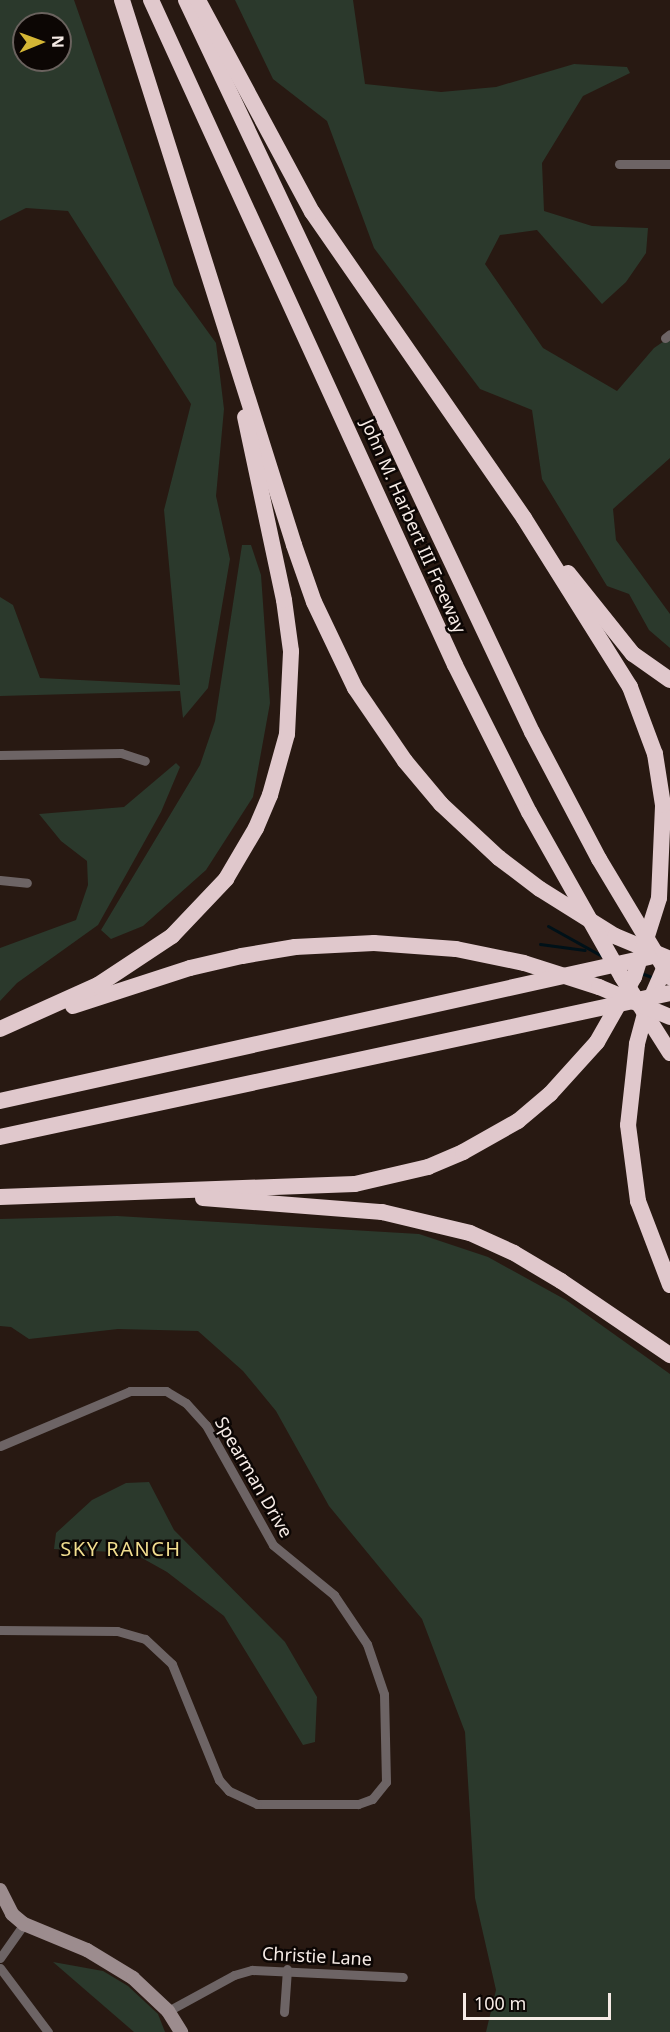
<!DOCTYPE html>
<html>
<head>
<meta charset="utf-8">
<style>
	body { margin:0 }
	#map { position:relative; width:670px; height:2032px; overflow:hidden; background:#281912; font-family:"Noto Sans",sans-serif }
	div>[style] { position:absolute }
	.green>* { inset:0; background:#2b392c }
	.stream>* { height:3px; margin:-1.5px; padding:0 1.5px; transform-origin:1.5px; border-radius:1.5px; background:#001118 }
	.street>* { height:9px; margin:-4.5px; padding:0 4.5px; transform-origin:4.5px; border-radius:4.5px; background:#6d6465 }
	.secondary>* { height:14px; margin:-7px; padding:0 7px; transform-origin:7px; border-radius:7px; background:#9c8c8e }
	.highway>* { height:16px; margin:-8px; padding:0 8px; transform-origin:8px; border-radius:8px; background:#e0c8cc }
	span { translate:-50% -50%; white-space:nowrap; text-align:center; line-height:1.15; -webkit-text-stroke:5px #0c0604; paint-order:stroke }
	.street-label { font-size:18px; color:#f6ebe6 }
	.neighbourhood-label { font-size:20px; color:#f1dd8f; letter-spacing:1.5px }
	.north { position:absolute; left:12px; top:12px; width:60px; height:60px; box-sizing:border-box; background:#0c0604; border:2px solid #6a625e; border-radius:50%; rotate:89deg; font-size:16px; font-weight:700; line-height:24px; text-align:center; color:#f6ebe6 }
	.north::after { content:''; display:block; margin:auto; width:21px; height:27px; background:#d4b635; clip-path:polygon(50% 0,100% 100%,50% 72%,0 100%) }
	.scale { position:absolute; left:463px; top:1993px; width:148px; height:27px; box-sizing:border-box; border:3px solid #f6ebe6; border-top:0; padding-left:8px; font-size:18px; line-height:21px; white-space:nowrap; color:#f6ebe6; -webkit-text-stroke:4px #0c0604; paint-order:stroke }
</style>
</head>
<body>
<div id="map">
	<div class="green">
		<div style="clip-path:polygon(evenodd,0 0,74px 0,174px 285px,216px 343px,224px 409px,216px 496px,230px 559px,208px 688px,183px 718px,180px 691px,0 696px,0 597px,13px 605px,40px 678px,180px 685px,164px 510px,191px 404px,68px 211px,26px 208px,0 221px,0 0,24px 24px,60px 24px,60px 60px,24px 60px,24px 24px)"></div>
		<div style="clip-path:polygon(235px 0,353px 0,365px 84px,441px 92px,496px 87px,574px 64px,627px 67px,630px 73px,583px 96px,542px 163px,544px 211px,592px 226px,648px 228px,646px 253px,626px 282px,602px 304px,537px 230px,500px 235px,485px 264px,543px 348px,617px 391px,654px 348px,670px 337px,670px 458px,613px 509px,616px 540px,670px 614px,670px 648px,649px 630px,629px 594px,607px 586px,542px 479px,532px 410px,480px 389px,374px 248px,327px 121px,273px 79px)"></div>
		<div style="clip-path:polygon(242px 545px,251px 545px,261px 575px,270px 703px,253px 797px,206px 870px,143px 926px,111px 939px,101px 930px,200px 765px,215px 721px)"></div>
		<div style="clip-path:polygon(176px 763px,180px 767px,161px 812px,98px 925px,17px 983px,0 1001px,0 948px,76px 920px,88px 885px,87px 861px,61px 841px,39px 814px,124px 807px)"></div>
		<div style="clip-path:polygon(117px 1216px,419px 1234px,488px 1257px,566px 1300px,670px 1374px,670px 2032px,486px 2032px,496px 1990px,475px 1898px,465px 1732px,422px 1619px,329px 1506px,276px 1411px,243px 1371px,198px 1331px,118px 1329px,29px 1339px,11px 1327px,0 1326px,0 1219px)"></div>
		<div style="clip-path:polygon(149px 1482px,174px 1530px,285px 1642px,317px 1697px,315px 1742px,303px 1745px,224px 1616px,167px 1572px,133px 1553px,54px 1549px,56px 1533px,92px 1500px,126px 1483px)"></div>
		<div style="clip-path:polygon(53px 1962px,103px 1971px,128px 1986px,158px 2014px,165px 2032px,134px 2032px)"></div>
	</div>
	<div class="stream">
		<div style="left:548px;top:926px;width:62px;rotate:29.1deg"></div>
		<div style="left:540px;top:944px;width:45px;rotate:7.6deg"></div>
		<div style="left:641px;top:973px;width:14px;rotate:21deg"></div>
	</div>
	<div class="street">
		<div style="left:619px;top:164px;width:51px"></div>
		<div style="left:665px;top:338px;width:6px;rotate:-39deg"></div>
		<div style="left:0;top:755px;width:121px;rotate:-0.9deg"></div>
		<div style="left:121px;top:753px;width:25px;rotate:18deg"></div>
		<div style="left:0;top:880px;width:27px;rotate:6deg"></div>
		<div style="left:0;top:1446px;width:141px;rotate:-22.9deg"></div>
		<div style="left:130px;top:1391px;width:36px"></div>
		<div style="left:166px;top:1391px;width:23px;rotate:31deg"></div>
		<div style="left:186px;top:1403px;width:30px;rotate:48deg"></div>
		<div style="left:206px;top:1425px;width:137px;rotate:60.8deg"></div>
		<div style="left:273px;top:1545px;width:79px;rotate:39.3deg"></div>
		<div style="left:334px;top:1595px;width:59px;rotate:56deg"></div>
		<div style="left:367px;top:1644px;width:53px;rotate:71.2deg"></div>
		<div style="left:384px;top:1694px;width:88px;rotate:88.7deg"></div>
		<div style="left:386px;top:1782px;width:22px;rotate:129deg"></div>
		<div style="left:372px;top:1799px;width:15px;rotate:160deg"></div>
		<div style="left:358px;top:1804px;width:101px;rotate:180deg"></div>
		<div style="left:257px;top:1804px;width:31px;rotate:-155deg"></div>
		<div style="left:229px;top:1791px;width:15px;rotate:-132deg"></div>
		<div style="left:219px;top:1780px;width:125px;rotate:-112.1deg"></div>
		<div style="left:172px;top:1664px;width:37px;rotate:-137deg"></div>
		<div style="left:145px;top:1639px;width:29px;rotate:-164deg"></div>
		<div style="left:117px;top:1631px;width:117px;rotate:-179.5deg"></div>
		<div style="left:0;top:1958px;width:42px;rotate:-54.8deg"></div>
		<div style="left:0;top:1968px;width:80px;rotate:53.1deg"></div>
		<div style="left:168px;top:2011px;width:75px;rotate:-28.6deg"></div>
		<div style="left:234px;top:1975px;width:19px;rotate:-16deg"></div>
		<div style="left:252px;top:1970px;width:151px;rotate:2.7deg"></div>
		<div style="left:284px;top:2012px;width:43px;rotate:-86deg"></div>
	</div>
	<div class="secondary">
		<div style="left:0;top:1890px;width:27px;rotate:63deg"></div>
		<div style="left:12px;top:1914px;width:16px;rotate:40deg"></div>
		<div style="left:24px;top:1924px;width:68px;rotate:22.4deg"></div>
		<div style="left:87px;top:1950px;width:54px;rotate:31.3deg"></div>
		<div style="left:133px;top:1978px;width:48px;rotate:43.3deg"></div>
		<div style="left:168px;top:2011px;width:25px;rotate:58deg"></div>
	</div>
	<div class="highway">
		<div style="left:122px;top:0;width:571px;rotate:72.48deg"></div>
		<div style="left:294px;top:545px;width:60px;rotate:70.7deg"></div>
		<div style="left:314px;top:602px;width:95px;rotate:64.5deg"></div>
		<div style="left:355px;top:688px;width:88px;rotate:55.6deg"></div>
		<div style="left:405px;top:761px;width:56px;rotate:50.1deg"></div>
		<div style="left:441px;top:804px;width:79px;rotate:43deg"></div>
		<div style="left:499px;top:858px;width:51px;rotate:37.1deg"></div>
		<div style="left:540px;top:889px;width:89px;rotate:32.1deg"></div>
		<div style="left:615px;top:936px;width:60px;rotate:22.7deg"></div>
		<div style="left:151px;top:0;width:731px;rotate:65.43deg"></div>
		<div style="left:455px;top:665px;width:165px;rotate:63.3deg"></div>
		<div style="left:529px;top:812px;width:189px;rotate:60.6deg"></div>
		<div style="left:622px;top:977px;width:90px;rotate:57.7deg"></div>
		<div style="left:186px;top:0;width:810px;rotate:64.7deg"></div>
		<div style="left:532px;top:732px;width:144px;rotate:62.2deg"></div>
		<div style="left:599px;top:859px;width:138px;rotate:59deg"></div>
		<div style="left:568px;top:573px;width:104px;rotate:51.3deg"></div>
		<div style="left:633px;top:654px;width:45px;rotate:35.1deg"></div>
		<div style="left:667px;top:962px;width:52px;rotate:113.6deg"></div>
		<div style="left:646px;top:1010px;width:35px;rotate:105deg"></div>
		<div style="left:637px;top:1044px;width:81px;rotate:96.3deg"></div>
		<div style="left:628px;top:1125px;width:77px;rotate:82.5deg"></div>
		<div style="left:638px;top:1201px;width:90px;rotate:69.1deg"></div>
		<div style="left:73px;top:1006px;width:123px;rotate:-18deg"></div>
		<div style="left:190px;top:968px;width:53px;rotate:-13deg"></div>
		<div style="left:242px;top:956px;width:54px;rotate:-9.6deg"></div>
		<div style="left:295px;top:947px;width:79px;rotate:-2.9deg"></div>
		<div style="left:374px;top:943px;width:82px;rotate:4.2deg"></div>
		<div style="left:456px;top:949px;width:69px;rotate:11.6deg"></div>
		<div style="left:524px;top:963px;width:79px;rotate:17.7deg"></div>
		<div style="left:599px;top:987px;width:77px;rotate:22.9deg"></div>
		<div style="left:0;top:1029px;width:107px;rotate:-24.2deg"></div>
		<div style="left:98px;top:985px;width:89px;rotate:-33.5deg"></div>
		<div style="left:172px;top:936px;width:79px;rotate:-46.5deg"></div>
		<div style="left:226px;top:879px;width:59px;rotate:-59.5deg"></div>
		<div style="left:256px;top:828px;width:36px;rotate:-67deg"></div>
		<div style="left:270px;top:795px;width:63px;rotate:-74.4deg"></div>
		<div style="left:287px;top:734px;width:83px;rotate:-87.2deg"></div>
		<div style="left:291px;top:651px;width:51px;rotate:-97.8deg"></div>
		<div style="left:284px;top:600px;width:187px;rotate:-102deg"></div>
		<div style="left:0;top:1101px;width:665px;rotate:-12.51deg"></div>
		<div style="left:0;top:1137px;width:685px;rotate:-12.13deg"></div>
		<div style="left:0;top:1197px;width:355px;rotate:-2.1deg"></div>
		<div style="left:355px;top:1184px;width:75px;rotate:-13.1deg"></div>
		<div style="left:428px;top:1167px;width:38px;rotate:-23deg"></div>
		<div style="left:463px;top:1152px;width:63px;rotate:-29.4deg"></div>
		<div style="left:518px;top:1121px;width:42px;rotate:-40.2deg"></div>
		<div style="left:550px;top:1094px;width:70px;rotate:-47.9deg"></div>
		<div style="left:597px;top:1042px;width:75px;rotate:-60.4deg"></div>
		<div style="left:634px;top:977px;width:83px;rotate:-72.4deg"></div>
		<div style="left:659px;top:898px;width:93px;rotate:-87.5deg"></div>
		<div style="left:663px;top:805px;width:52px;rotate:-98.9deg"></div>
		<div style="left:655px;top:754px;width:72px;rotate:-110.5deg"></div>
		<div style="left:630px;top:687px;width:199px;rotate:-122.1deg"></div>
		<div style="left:524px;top:518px;width:372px;rotate:-124.7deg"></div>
		<div style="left:312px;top:212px;width:241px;rotate:-118.3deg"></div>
		<div style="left:203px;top:1198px;width:180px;rotate:4.5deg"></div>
		<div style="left:382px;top:1212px;width:90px;rotate:13.4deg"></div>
		<div style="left:470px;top:1233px;width:48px;rotate:24.4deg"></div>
		<div style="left:514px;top:1253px;width:55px;rotate:30.8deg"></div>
		<div style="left:561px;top:1281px;width:132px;rotate:34.2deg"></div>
	</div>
	<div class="street-label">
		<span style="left:414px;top:526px;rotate:66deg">John M. Harbert III Freeway</span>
		<span style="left:254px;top:1477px;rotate:60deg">Spearman Drive</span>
		<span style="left:317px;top:1956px;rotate:3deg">Christie Lane</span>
	</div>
	<div class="neighbourhood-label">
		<span style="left:121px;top:1548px">SKY RANCH</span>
	</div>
	<div class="north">N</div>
	<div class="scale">100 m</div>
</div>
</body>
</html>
